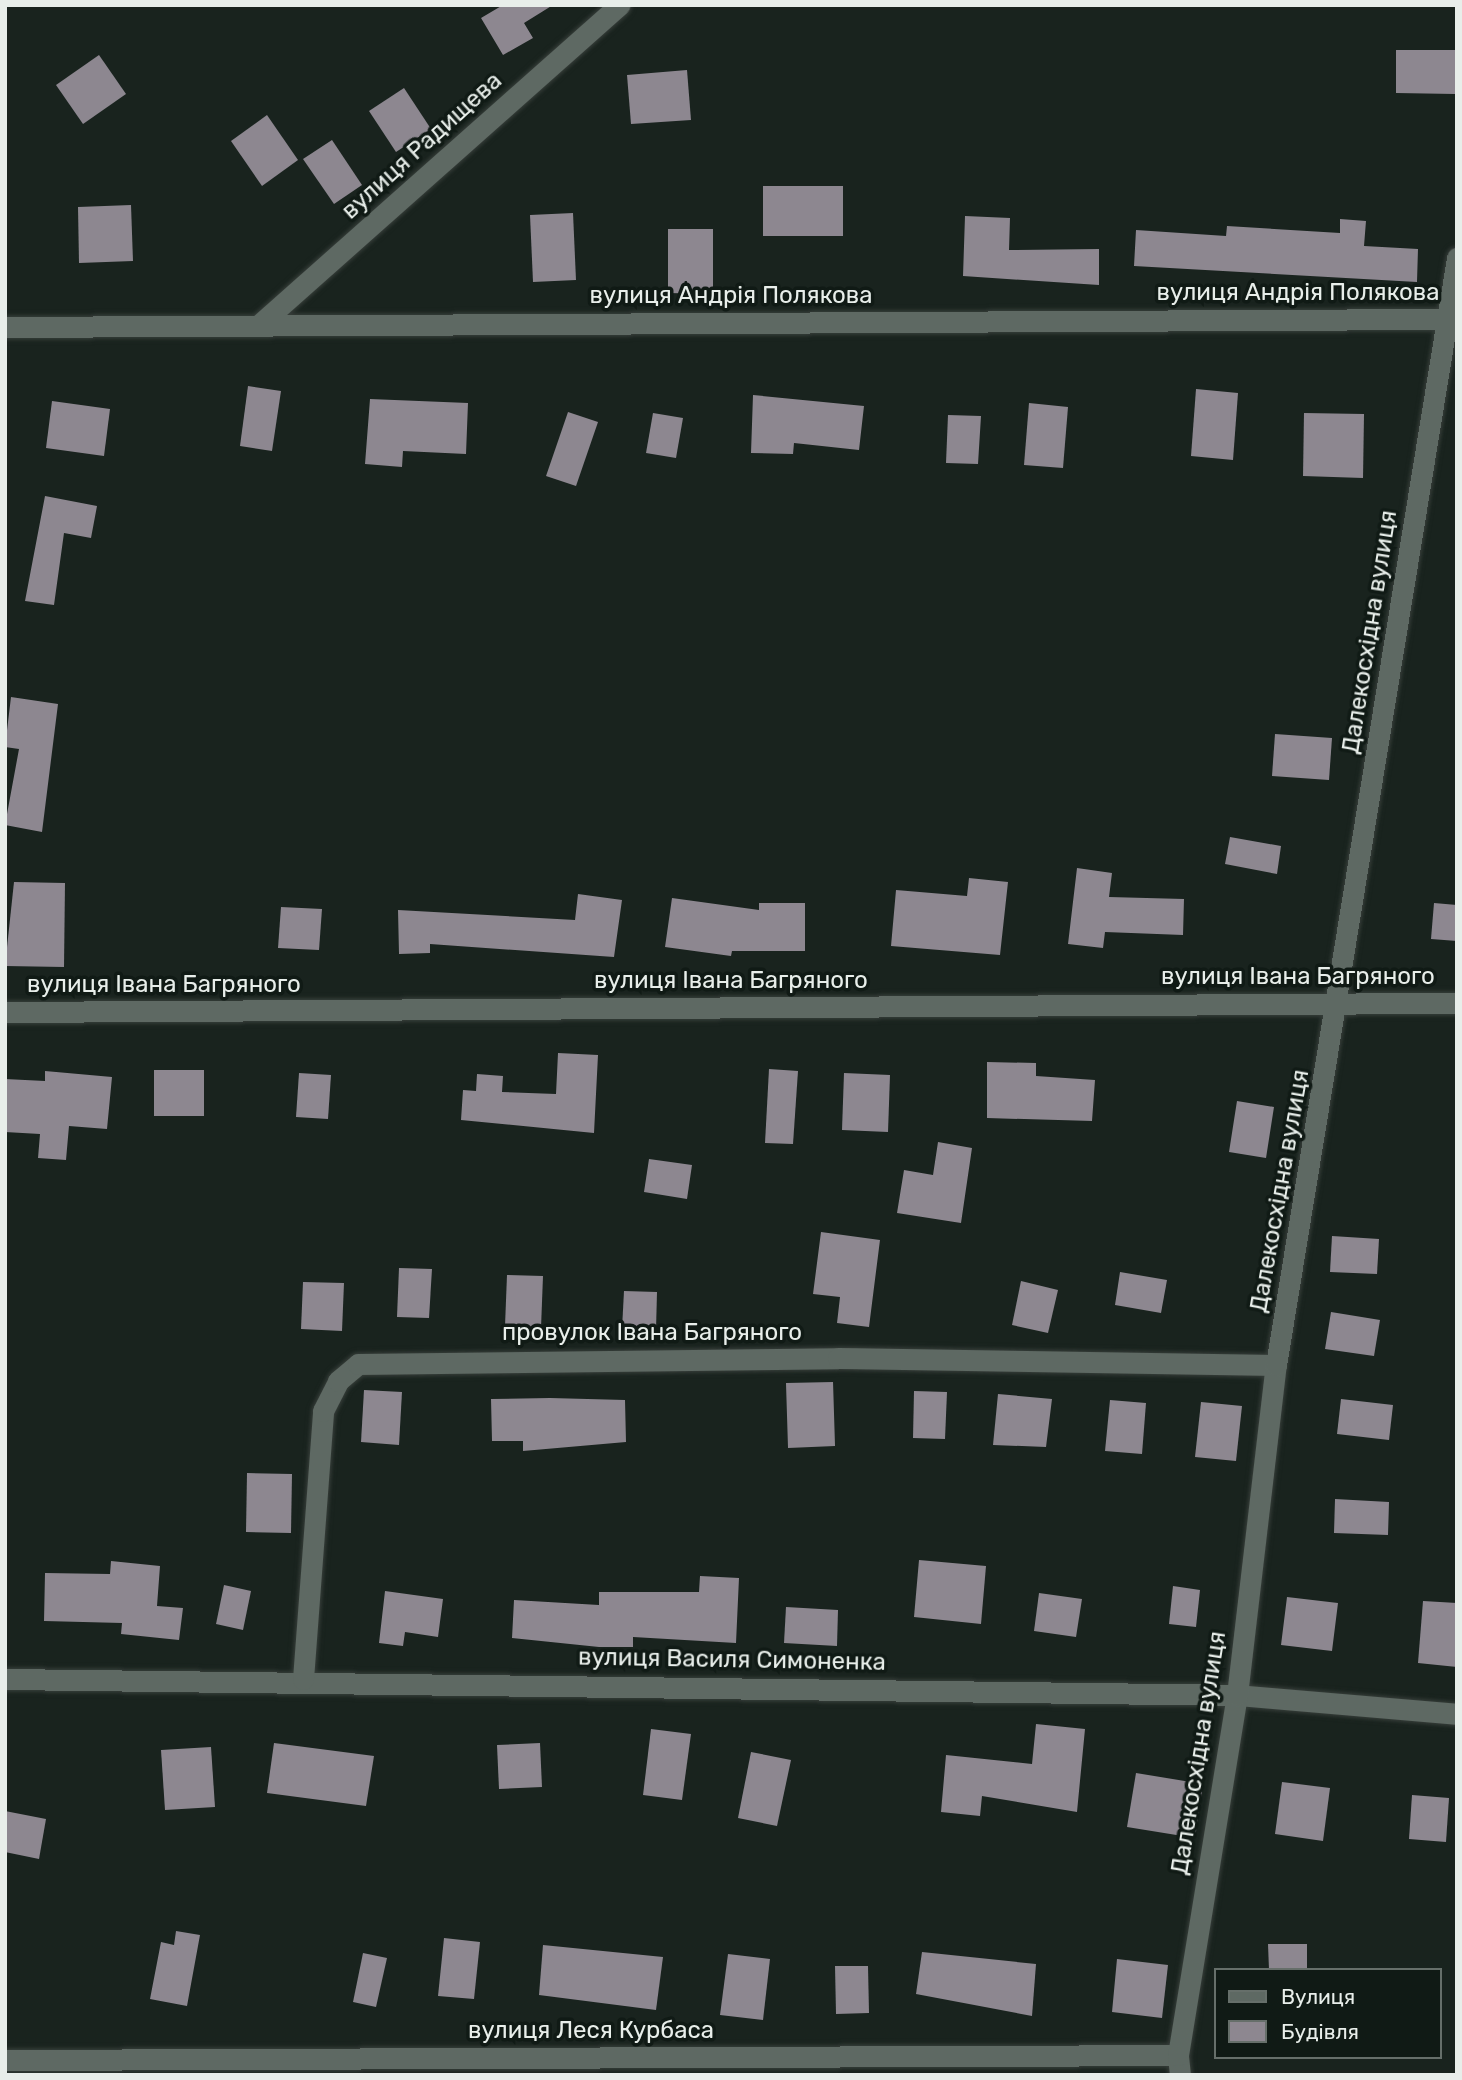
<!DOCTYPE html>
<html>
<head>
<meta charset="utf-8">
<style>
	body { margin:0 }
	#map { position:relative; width:1462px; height:2080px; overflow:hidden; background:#19231e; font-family:Rubik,sans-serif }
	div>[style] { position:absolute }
	.building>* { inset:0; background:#8d8790 }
	.roads { filter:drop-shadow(0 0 2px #373e3a) drop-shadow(0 0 2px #373e3a) }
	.minor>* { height:21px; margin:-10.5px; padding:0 10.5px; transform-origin:10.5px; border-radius:10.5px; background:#5e6963 }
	span { translate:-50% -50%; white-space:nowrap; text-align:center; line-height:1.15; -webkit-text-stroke:7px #101a15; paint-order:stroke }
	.street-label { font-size:24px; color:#e8eeea }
	.frame { position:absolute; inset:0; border:7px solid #e8eeea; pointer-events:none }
	.legend { position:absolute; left:1214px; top:1968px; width:228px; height:91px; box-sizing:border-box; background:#101a15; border:2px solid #666f6a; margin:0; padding:9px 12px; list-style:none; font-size:21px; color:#e8eeea }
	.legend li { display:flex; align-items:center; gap:14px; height:35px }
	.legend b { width:35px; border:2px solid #666f6a }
</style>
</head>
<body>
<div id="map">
	<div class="building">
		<div style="clip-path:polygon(503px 5px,553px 5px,524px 23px,533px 38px,503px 55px,481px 18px)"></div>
		<div style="clip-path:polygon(1396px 50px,1456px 50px,1455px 94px,1396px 93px)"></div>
		<div style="clip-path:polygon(99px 55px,126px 94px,83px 124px,56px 85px)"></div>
		<div style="clip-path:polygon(687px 70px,691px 120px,631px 124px,627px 75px)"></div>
		<div style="clip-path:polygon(404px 88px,431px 129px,396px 152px,369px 111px)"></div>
		<div style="clip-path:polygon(267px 115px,298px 160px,262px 186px,231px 141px)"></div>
		<div style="clip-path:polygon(332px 140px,362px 185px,334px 204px,303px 159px)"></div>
		<div style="clip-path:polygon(763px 186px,843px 186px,843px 236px,763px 236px)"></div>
		<div style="clip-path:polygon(131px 205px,133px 261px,79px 263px,78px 207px)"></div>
		<div style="clip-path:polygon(573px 213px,576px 280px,533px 282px,530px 215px)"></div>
		<div style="clip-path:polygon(965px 216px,1010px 218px,1009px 250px,1099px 249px,1099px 285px,963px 276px)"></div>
		<div style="clip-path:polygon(1340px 219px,1366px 221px,1364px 246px,1418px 249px,1417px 282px,1134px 266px,1136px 230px,1226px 236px,1227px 226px,1340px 233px)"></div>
		<div style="clip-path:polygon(668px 229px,713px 229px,713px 294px,668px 293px)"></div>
		<div style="clip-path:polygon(248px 386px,281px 391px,272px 451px,240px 446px)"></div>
		<div style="clip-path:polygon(1196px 389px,1238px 393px,1233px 460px,1191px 456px)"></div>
		<div style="clip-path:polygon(753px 395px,864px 406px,859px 450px,794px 443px,793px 454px,751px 453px)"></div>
		<div style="clip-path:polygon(370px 399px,468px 403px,466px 454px,403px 451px,402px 467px,365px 464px)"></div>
		<div style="clip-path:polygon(52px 401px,110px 409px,104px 456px,46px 448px)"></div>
		<div style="clip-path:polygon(1029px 403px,1068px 407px,1063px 468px,1024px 465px)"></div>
		<div style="clip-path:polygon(568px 412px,598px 422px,576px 486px,546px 476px)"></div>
		<div style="clip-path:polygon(653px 413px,683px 418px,676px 458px,646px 453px)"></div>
		<div style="clip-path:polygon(1304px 413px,1364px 414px,1363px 478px,1303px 476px)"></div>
		<div style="clip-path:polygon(948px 415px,981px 416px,978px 464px,946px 463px)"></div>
		<div style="clip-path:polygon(45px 496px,97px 506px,91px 538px,64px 533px,54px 605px,25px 601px)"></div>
		<div style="clip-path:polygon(11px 697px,58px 704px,42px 832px,5px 825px,19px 749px,5px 747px)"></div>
		<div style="clip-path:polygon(1275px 734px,1332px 738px,1329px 780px,1272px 776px)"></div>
		<div style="clip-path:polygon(1230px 837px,1281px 846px,1277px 874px,1225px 864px)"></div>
		<div style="clip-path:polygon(1077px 868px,1112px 873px,1109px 897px,1184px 899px,1183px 935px,1105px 932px,1103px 948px,1068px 944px)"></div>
		<div style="clip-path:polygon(969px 878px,1008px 882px,1000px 955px,891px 946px,896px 890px,967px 896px)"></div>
		<div style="clip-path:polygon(14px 882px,65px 883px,64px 967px,5px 966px)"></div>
		<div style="clip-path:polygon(578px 894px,622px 900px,614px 957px,430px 944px,430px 953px,399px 954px,398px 910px,575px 920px)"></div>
		<div style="clip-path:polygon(672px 898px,759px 910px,759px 903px,805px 903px,805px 951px,732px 951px,731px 956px,665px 947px)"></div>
		<div style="clip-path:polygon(1434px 903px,1457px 905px,1457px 941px,1431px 939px)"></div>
		<div style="clip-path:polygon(281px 907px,322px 909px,319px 950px,278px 948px)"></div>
		<div style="clip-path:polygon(558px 1053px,598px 1055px,594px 1133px,461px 1120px,463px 1090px,476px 1091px,477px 1074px,503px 1076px,502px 1092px,556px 1094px)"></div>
		<div style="clip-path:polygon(987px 1062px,1036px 1063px,1036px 1076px,1095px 1080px,1092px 1121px,987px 1118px)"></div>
		<div style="clip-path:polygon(769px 1069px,798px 1071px,793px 1144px,765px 1143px)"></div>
		<div style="clip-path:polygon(154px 1070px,204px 1070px,204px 1116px,154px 1116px)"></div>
		<div style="clip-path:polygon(45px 1071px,112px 1077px,107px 1129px,69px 1126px,66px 1160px,38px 1158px,40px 1134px,5px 1132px,5px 1079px,45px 1081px)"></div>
		<div style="clip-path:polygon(299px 1073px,331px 1075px,328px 1119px,296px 1117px)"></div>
		<div style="clip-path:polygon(844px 1073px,890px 1075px,888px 1132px,842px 1130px)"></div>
		<div style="clip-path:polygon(1237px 1101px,1274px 1107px,1266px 1158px,1229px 1152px)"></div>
		<div style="clip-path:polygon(938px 1142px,972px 1148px,961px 1223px,897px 1213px,904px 1170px,933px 1175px)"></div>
		<div style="clip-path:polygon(649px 1159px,692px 1165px,687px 1199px,644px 1192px)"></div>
		<div style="clip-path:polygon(821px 1232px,880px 1240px,869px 1327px,837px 1323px,840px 1297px,813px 1294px)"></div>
		<div style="clip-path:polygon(1332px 1236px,1379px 1239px,1377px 1274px,1330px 1272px)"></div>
		<div style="clip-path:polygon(399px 1268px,432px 1269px,429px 1318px,397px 1317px)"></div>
		<div style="clip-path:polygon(1120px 1272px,1167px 1280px,1161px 1313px,1115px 1305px)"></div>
		<div style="clip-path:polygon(507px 1275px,543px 1276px,541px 1328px,505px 1326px)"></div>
		<div style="clip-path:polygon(1021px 1281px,1058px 1290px,1048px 1333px,1012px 1325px)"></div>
		<div style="clip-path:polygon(303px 1282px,344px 1283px,342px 1331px,301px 1329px)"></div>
		<div style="clip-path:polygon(624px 1291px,657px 1292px,656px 1330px,622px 1329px)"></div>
		<div style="clip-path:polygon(1331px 1312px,1380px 1320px,1374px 1356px,1325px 1349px)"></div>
		<div style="clip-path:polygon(833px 1382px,835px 1446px,788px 1448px,786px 1383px)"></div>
		<div style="clip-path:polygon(364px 1390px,402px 1392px,399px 1445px,361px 1442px)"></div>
		<div style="clip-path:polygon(914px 1391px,947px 1392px,945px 1439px,913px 1438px)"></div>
		<div style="clip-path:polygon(998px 1394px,1052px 1399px,1046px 1447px,993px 1445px)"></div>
		<div style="clip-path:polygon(550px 1398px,625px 1400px,626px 1442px,523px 1451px,523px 1441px,492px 1441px,491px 1399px)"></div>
		<div style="clip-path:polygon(1341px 1399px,1393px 1405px,1389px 1440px,1337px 1434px)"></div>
		<div style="clip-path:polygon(1110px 1400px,1146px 1403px,1142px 1454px,1105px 1451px)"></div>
		<div style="clip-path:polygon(1201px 1402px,1242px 1406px,1236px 1461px,1195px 1457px)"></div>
		<div style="clip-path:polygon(247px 1473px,292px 1474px,291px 1533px,246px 1532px)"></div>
		<div style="clip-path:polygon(1335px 1499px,1389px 1502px,1388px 1535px,1334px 1533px)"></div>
		<div style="clip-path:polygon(919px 1560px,986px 1566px,981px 1624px,914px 1617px)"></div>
		<div style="clip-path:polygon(111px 1561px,160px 1566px,157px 1606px,183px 1608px,179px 1640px,121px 1634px,122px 1623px,44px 1621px,45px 1573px,110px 1574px)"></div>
		<div style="clip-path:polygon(700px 1576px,739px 1578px,736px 1643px,633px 1637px,633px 1647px,599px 1647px,512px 1638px,514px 1600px,599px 1605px,599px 1592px,699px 1592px)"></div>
		<div style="clip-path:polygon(224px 1585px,251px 1591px,243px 1630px,216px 1624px)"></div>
		<div style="clip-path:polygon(1173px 1586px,1200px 1590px,1196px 1627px,1169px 1624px)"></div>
		<div style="clip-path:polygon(385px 1591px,443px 1599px,438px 1637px,405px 1632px,403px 1646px,379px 1643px)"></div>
		<div style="clip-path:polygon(1039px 1593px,1082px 1599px,1076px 1637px,1034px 1631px)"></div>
		<div style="clip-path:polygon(1287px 1597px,1338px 1603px,1332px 1651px,1281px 1645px)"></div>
		<div style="clip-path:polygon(1423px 1601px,1457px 1603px,1457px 1667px,1418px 1663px)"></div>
		<div style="clip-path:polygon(786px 1607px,838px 1610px,837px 1646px,784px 1643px)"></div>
		<div style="clip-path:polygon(1036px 1724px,1085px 1729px,1077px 1812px,982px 1796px,980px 1816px,941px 1812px,946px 1755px,1032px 1764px)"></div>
		<div style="clip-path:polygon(651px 1729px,691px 1734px,682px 1800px,643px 1795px)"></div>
		<div style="clip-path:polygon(274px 1743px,374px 1756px,366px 1806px,267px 1793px)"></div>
		<div style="clip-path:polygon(540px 1743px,542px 1787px,499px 1789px,497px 1745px)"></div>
		<div style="clip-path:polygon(211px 1747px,215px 1807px,165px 1810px,161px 1750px)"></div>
		<div style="clip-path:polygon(751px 1752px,791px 1760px,777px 1826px,738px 1818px)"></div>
		<div style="clip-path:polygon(1136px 1773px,1203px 1784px,1195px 1838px,1127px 1827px)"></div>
		<div style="clip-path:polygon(1282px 1782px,1330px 1788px,1323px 1841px,1275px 1834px)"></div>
		<div style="clip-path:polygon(1412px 1795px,1449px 1798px,1446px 1842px,1409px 1839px)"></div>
		<div style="clip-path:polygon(5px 1811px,46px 1819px,39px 1859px,5px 1852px)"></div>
		<div style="clip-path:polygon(176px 1931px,200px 1935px,187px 2006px,150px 1999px,161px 1942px,174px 1945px)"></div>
		<div style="clip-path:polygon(444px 1938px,480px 1942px,474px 1999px,438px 1996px)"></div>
		<div style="clip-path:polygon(1268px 1944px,1307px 1944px,1307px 1970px,1269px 1970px)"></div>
		<div style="clip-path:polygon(543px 1945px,663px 1957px,656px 2010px,539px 1995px)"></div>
		<div style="clip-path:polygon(922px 1952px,1036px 1964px,1032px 2016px,916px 1994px)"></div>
		<div style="clip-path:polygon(363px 1953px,387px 1958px,376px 2007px,353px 2002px)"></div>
		<div style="clip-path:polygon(728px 1954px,770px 1959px,763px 2020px,720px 2015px)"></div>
		<div style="clip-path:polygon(1117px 1959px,1168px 1965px,1162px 2018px,1112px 2012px)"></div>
		<div style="clip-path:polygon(835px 1966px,868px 1966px,869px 2013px,836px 2014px)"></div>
	</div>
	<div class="roads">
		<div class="minor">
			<div style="left:259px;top:325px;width:482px;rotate:-41.6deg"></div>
			<div style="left:5px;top:327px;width:1452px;rotate:-0.32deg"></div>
			<div style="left:5px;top:1012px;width:1452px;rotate:-0.36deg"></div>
			<div style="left:5px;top:1679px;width:1232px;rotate:0.74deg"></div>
			<div style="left:1237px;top:1695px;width:221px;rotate:4.9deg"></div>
			<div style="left:303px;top:1679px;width:269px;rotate:-85.7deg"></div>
			<div style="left:323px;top:1411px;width:34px;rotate:-63deg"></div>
			<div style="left:338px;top:1381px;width:26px;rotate:-40deg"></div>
			<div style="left:358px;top:1364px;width:480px;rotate:-0.7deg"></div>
			<div style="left:838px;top:1358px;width:438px;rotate:0.9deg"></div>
			<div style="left:5px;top:2060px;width:1173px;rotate:-0.24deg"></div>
			<div style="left:1180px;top:2075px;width:20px;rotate:-96deg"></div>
			<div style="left:1178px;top:2055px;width:365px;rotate:-80.7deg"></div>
			<div style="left:1237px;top:1695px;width:332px;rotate:-83.3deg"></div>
			<div style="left:1276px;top:1365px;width:1122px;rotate:-80.71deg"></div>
		</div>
	</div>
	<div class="street-label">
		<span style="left:422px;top:146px;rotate:-42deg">вулиця Радищева</span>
		<span style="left:1298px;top:293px">вулиця Андрія Полякова</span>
		<span style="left:731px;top:296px">вулиця Андрія Полякова</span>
		<span style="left:1370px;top:632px;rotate:-81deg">Далекосхідна вулиця</span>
		<span style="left:1298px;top:977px">вулиця Івана Багряного</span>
		<span style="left:731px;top:981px">вулиця Івана Багряного</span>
		<span style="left:164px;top:985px">вулиця Івана Багряного</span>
		<span style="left:1280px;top:1191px;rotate:-80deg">Далекосхідна вулиця</span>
		<span style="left:652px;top:1333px">провулок Івана Багряного</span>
		<span style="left:732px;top:1660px;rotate:1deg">вулиця Василя Симоненка</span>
		<span style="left:1199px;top:1753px;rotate:-81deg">Далекосхідна вулиця</span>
		<span style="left:591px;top:2031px">вулиця Леся Курбаса</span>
	</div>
	<div class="frame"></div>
	<ul class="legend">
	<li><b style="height:9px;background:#5e6963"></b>Вулиця</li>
	<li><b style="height:19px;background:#8d8790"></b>Будівля</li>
	</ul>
</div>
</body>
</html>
